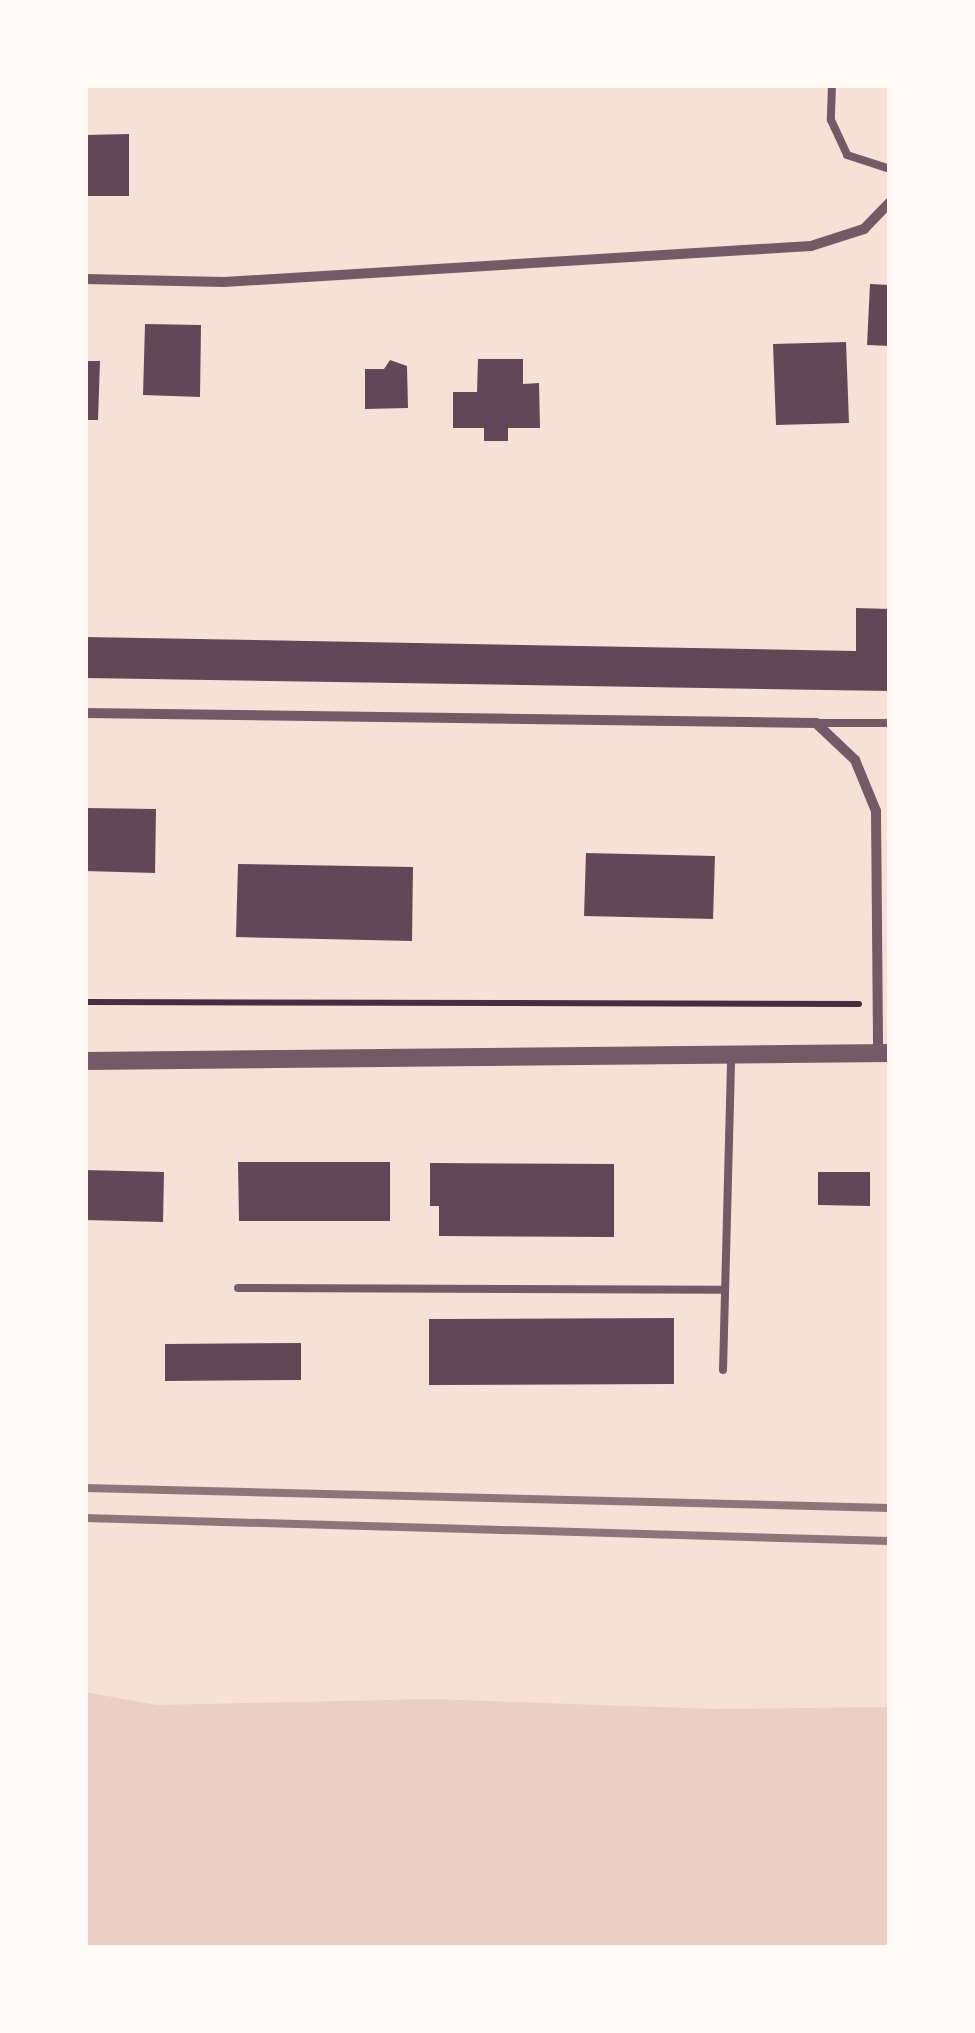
<!DOCTYPE html>
<html>
<head>
<meta charset="utf-8">
<style>
	body { margin:0 }
	#map { position:relative; width:975px; height:2033px; overflow:hidden; background:#f7e1d7; font-family:Inter,sans-serif }
	div>[style] { position:absolute }
	.green>* { inset:0; background:#ebcfc5 }
	.building>* { inset:0; background:#644757 }
	.path>* { height:6px; margin:-3px; padding:0 3px; transform-origin:3px; border-radius:3px; background:#4a2c40 }
	.service>* { height:8px; margin:-4px; padding:0 4px; transform-origin:4px; border-radius:4px; background:#755966 }
	.minor>* { height:10px; margin:-5px; padding:0 5px; transform-origin:5px; border-radius:5px; background:#755966 }
	.tertiary>* { height:18px; margin:-9px; padding:0 9px; transform-origin:9px; border-radius:9px; background:#755966 }
	.rail>* { height:8px; margin:-4px; padding:0 4px; transform-origin:4px; border-radius:4px; background:#8f747c }
	span { translate:-50% -50%; white-space:nowrap; text-align:center; line-height:1.15; -webkit-text-stroke:8px #fffaf5; paint-order:stroke }
	.frame { position:absolute; inset:0; border:88px solid #fffaf5; pointer-events:none }
</style>
</head>
<body>
<div id="map">
	<div class="green">
		<div style="clip-path:polygon(85px 1692px,157px 1705px,432px 1699px,716px 1709px,890px 1707px,890px 1948px,85px 1948px)"></div>
	</div>
	<div class="building">
		<div style="clip-path:polygon(129px 134px,129px 196px,85px 196px,85px 135px)"></div>
		<div style="clip-path:polygon(870px 284px,890px 285px,890px 346px,867px 345px)"></div>
		<div style="clip-path:polygon(145px 324px,201px 325px,200px 397px,143px 395px)"></div>
		<div style="clip-path:polygon(846px 342px,849px 423px,776px 425px,773px 344px)"></div>
		<div style="clip-path:polygon(478px 359px,523px 359px,523px 384px,539px 383px,540px 428px,508px 428px,508px 441px,484px 441px,484px 428px,453px 428px,453px 392px,477px 392px)"></div>
		<div style="clip-path:polygon(390px 360px,407px 366px,408px 408px,365px 409px,365px 369px,384px 369px)"></div>
		<div style="clip-path:polygon(85px 361px,100px 361px,98px 420px,85px 420px)"></div>
		<div style="clip-path:polygon(856px 608px,890px 609px,890px 691px,85px 678px,85px 637px,856px 651px)"></div>
		<div style="clip-path:polygon(85px 808px,156px 809px,155px 873px,85px 871px)"></div>
		<div style="clip-path:polygon(586px 853px,715px 856px,713px 919px,584px 916px)"></div>
		<div style="clip-path:polygon(238px 864px,413px 867px,412px 941px,236px 937px)"></div>
		<div style="clip-path:polygon(238px 1162px,390px 1162px,390px 1221px,239px 1221px)"></div>
		<div style="clip-path:polygon(430px 1163px,614px 1164px,614px 1237px,439px 1236px,439px 1206px,430px 1206px)"></div>
		<div style="clip-path:polygon(85px 1170px,164px 1172px,163px 1222px,85px 1220px)"></div>
		<div style="clip-path:polygon(818px 1172px,870px 1172px,870px 1206px,818px 1205px)"></div>
		<div style="clip-path:polygon(674px 1318px,674px 1384px,429px 1385px,429px 1319px)"></div>
		<div style="clip-path:polygon(301px 1343px,301px 1380px,165px 1381px,165px 1344px)"></div>
	</div>
	<div class="path">
		<div style="left:85px;top:1002px;width:774px;rotate:0.15deg"></div>
	</div>
	<div class="service">
		<div style="left:832px;top:85px;width:35px;rotate:92deg"></div>
		<div style="left:831px;top:120px;width:38px;rotate:65deg"></div>
		<div style="left:847px;top:155px;width:45px;rotate:18deg"></div>
		<div style="left:816px;top:723px;width:74px"></div>
		<div style="left:238px;top:1288px;width:487px;rotate:0.2deg"></div>
		<div style="left:723px;top:1370px;width:314px;rotate:-88.5deg"></div>
	</div>
	<div class="minor">
		<div style="left:85px;top:279px;width:139px;rotate:1.2deg"></div>
		<div style="left:224px;top:282px;width:588px;rotate:-3.51deg"></div>
		<div style="left:811px;top:246px;width:56px;rotate:-17.8deg"></div>
		<div style="left:864px;top:229px;width:37px;rotate:-46deg"></div>
		<div style="left:85px;top:713px;width:731px;rotate:0.78deg"></div>
		<div style="left:816px;top:723px;width:54px;rotate:43.5deg"></div>
		<div style="left:855px;top:760px;width:55px;rotate:67.6deg"></div>
		<div style="left:876px;top:811px;width:241px;rotate:89.5deg"></div>
	</div>
	<div class="tertiary">
		<div style="left:85px;top:1061px;width:805px;rotate:-0.57deg"></div>
	</div>
	<div class="rail">
		<div style="left:85px;top:1488px;width:805px;rotate:1.42deg"></div>
		<div style="left:85px;top:1518px;width:805px;rotate:1.64deg"></div>
	</div>
	<div class="frame"></div>
</div>
</body>
</html>
